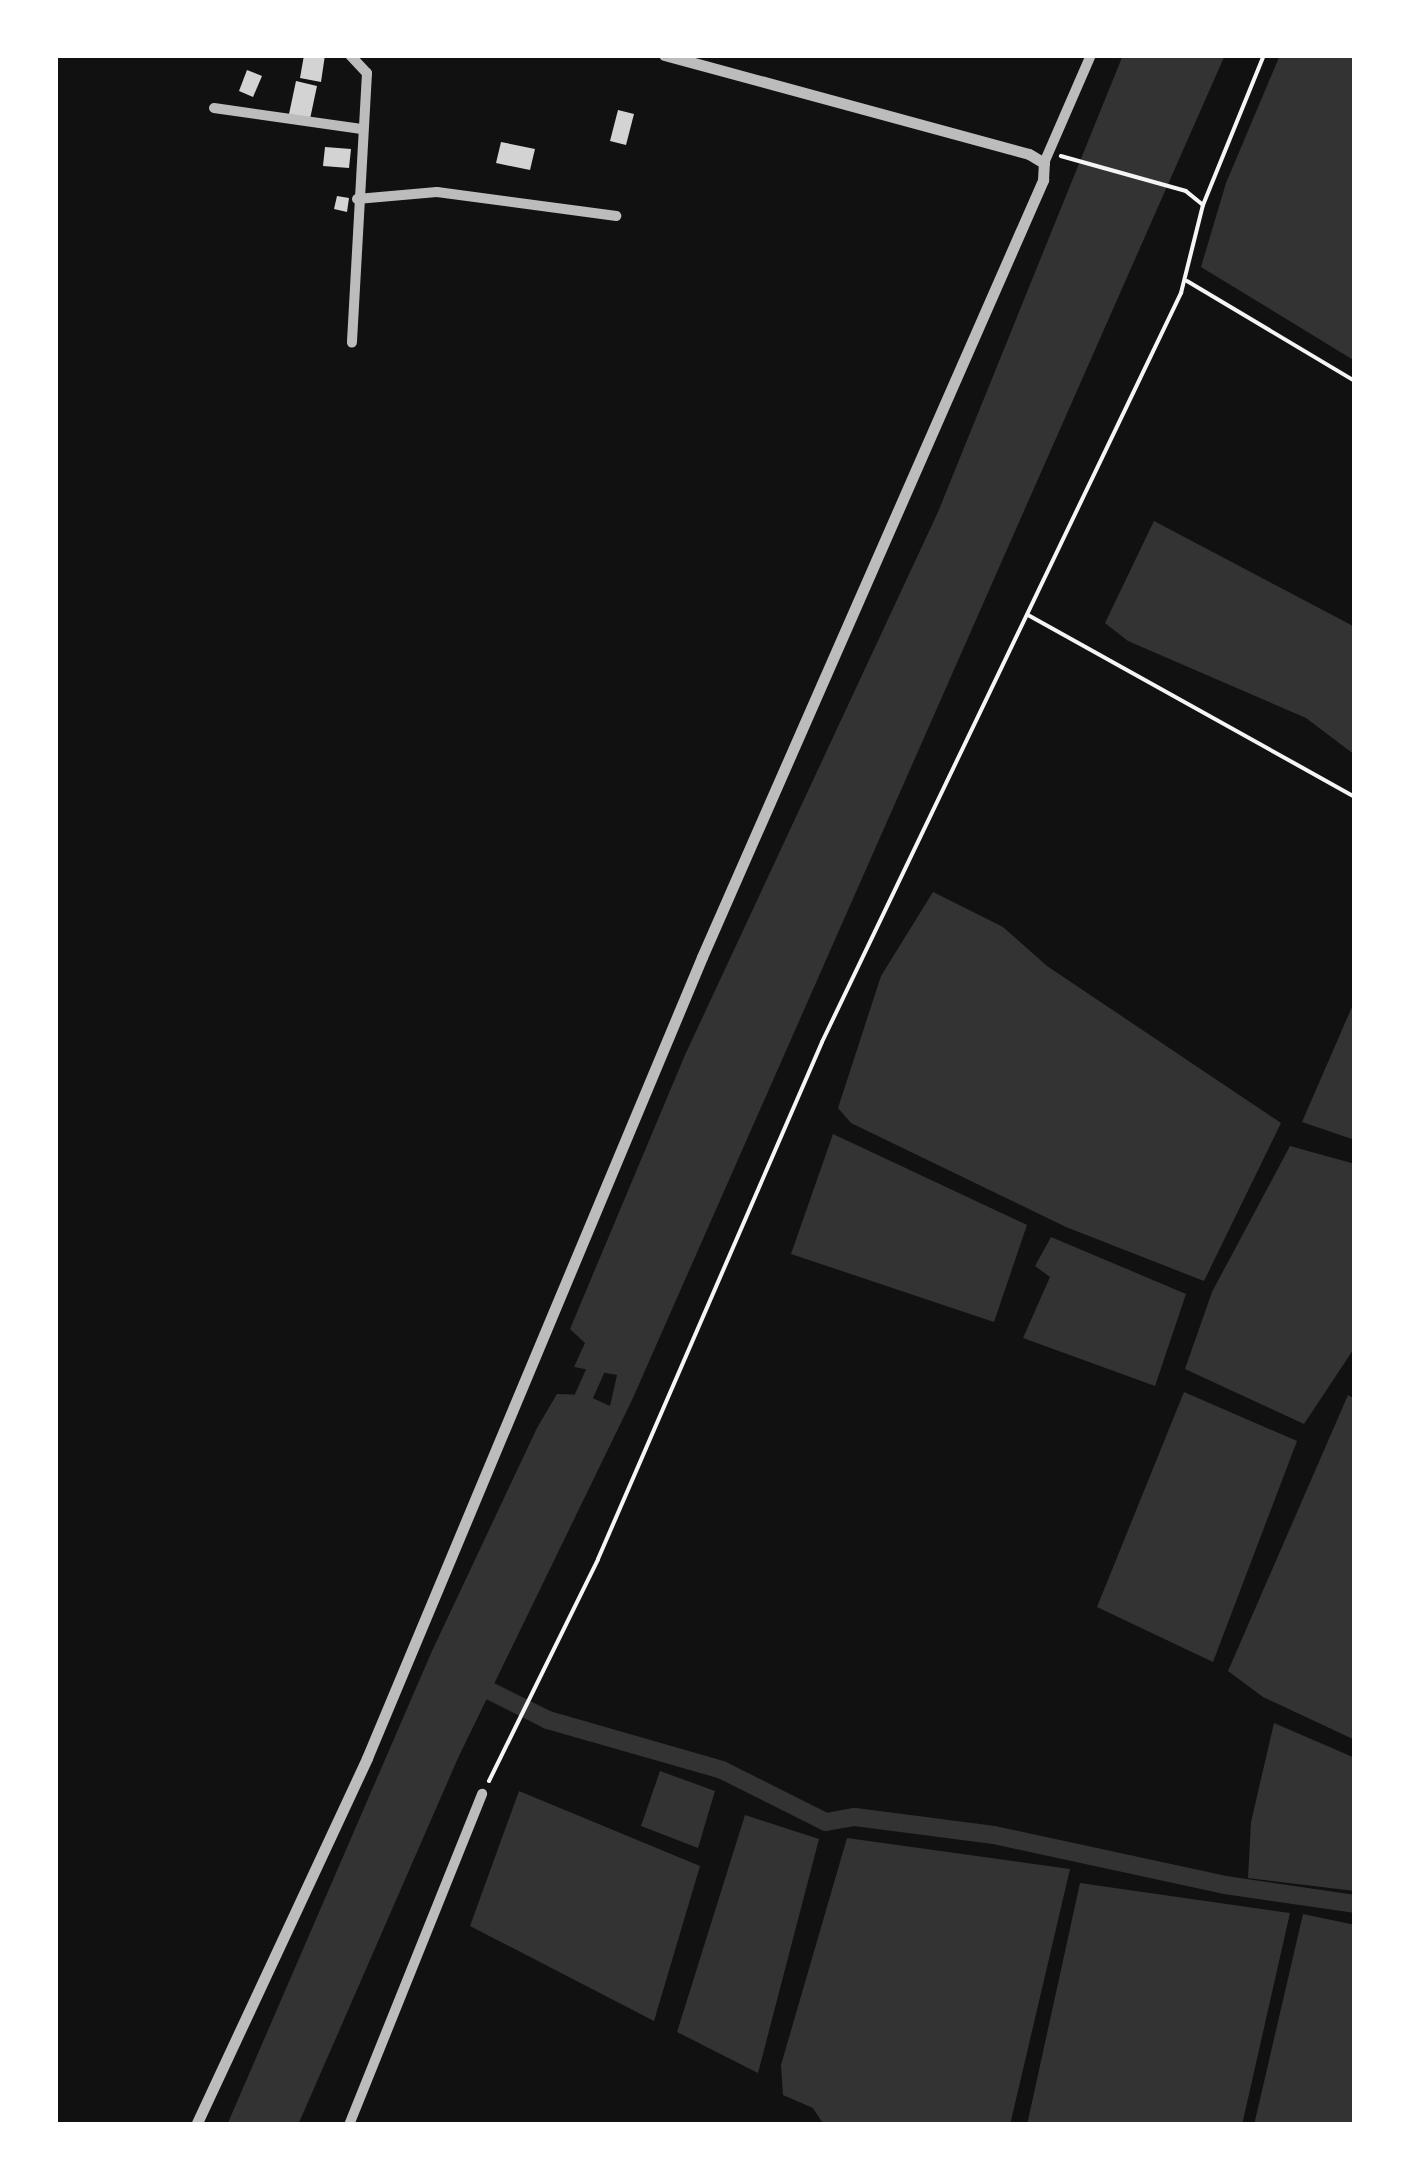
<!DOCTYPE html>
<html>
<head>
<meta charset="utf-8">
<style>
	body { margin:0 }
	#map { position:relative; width:1410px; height:2180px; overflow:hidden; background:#111; font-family:Karla,sans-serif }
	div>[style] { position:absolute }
	.water>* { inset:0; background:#333 }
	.canal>* { height:18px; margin:-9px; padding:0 9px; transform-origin:9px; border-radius:9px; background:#333 }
	.building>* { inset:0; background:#d3d3d3 }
	.path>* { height:4px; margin:-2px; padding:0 2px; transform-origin:2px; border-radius:2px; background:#f5f5f5 }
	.minor>* { height:10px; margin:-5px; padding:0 5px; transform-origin:5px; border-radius:5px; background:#bcbcbc }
	.tertiary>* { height:11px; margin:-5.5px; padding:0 5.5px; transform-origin:5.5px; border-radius:5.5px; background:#bcbcbc }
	span { translate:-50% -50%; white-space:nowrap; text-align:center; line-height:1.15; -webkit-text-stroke:10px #fff; paint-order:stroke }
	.frame { position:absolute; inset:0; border:58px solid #fff; pointer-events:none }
</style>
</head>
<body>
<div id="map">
	<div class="water">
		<div style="clip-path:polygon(1123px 55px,1225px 55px,632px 1400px,458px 1758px,298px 2125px,227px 2125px,432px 1651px,537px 1428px,557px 1394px,586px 1395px,610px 1406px,617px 1375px,574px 1367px,585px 1343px,570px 1329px,685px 1055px,938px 512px)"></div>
		<div style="clip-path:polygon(1280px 55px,1355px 55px,1355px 361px,1201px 267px,1226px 183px)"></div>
		<div style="clip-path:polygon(1154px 521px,1355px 627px,1355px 755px,1306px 718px,1128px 641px,1105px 623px)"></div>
		<div style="clip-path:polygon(933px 892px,1003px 927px,1047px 966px,1281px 1123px,1204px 1281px,1066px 1227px,851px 1123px,838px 1108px,881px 976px)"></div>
		<div style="clip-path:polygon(1355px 1000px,1355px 1140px,1302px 1122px)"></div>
		<div style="clip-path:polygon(833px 1134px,1027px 1225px,994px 1322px,791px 1254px)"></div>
		<div style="clip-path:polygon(1290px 1146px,1355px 1164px,1355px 1347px,1304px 1424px,1185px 1369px,1212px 1292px)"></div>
		<div style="clip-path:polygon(1051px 1237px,1186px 1294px,1155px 1386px,1023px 1338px,1050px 1277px,1035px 1266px)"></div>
		<div style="clip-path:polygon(1184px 1392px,1297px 1441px,1213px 1662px,1097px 1607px)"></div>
		<div style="clip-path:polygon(1348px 1395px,1355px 1399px,1355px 1740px,1263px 1697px,1228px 1671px)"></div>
		<div style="clip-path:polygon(1274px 1723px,1355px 1758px,1355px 1891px,1248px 1878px,1251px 1822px)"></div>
		<div style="clip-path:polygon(660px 1771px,715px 1791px,698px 1848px,641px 1826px)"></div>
		<div style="clip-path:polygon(519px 1791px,700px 1866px,654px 2021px,470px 1926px)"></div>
		<div style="clip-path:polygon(745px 1815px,819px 1839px,758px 2073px,677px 2032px)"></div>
		<div style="clip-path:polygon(847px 1838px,1070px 1869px,1010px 2125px,824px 2125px,813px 2108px,783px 2095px,781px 2065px)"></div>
		<div style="clip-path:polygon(1080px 1883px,1290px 1913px,1242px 2125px,1027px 2125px)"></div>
		<div style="clip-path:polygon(1303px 1914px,1355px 1925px,1355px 2125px,1254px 2125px)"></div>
	</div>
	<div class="canal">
		<div style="left:576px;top:1414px;width:69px;rotate:-66deg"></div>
		<div style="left:490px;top:1691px;width:65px;rotate:26.6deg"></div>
		<div style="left:548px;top:1720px;width:181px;rotate:16deg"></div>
		<div style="left:722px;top:1770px;width:116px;rotate:26.6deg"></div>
		<div style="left:826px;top:1822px;width:29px;rotate:-10deg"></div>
		<div style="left:855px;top:1817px;width:140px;rotate:7.4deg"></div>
		<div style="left:994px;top:1835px;width:236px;rotate:12.2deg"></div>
		<div style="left:1225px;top:1885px;width:131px;rotate:8.3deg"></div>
	</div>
	<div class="building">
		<div style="clip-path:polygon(304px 55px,325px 55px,321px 82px,300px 78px)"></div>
		<div style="clip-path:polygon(247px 70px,262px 76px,253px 97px,239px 91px)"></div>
		<div style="clip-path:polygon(296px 81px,317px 86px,310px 119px,289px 114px)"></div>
		<div style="clip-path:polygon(618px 110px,634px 114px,626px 145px,610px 141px)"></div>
		<div style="clip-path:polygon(501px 142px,535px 149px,530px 170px,496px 163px)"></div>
		<div style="clip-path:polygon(325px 147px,351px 149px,349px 168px,323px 166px)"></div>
		<div style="clip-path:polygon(337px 196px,349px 198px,347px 212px,334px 209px)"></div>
	</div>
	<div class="path">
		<div style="left:1203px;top:205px;width:162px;rotate:-67.9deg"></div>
		<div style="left:1187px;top:281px;width:196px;rotate:30.8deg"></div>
		<div style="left:1028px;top:615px;width:374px;rotate:29.1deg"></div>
		<div style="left:489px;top:1781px;width:247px;rotate:-63.8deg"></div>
		<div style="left:598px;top:1559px;width:563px;rotate:-66.57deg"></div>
		<div style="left:822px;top:1042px;width:831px;rotate:-64.39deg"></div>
		<div style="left:1181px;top:293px;width:91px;rotate:-76deg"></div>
		<div style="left:1203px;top:205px;width:22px;rotate:-141deg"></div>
		<div style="left:1186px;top:191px;width:130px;rotate:-164.4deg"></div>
	</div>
	<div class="minor">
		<div style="left:350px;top:55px;width:25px;rotate:47deg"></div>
		<div style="left:367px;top:73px;width:270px;rotate:93.2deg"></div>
		<div style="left:214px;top:108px;width:149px;rotate:8.1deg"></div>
		<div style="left:1044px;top:163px;width:118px;rotate:-66.5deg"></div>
		<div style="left:357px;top:199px;width:80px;rotate:-5deg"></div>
		<div style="left:437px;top:192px;width:181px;rotate:7.6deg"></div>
		<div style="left:349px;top:2125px;width:357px;rotate:-68.1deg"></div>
	</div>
	<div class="tertiary">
		<div style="left:196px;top:2125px;width:405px;rotate:-65deg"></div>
		<div style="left:367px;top:1758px;width:868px;rotate:-67.3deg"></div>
		<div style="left:702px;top:957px;width:849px;rotate:-66.3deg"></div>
		<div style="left:1043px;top:180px;width:17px;rotate:-87deg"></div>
		<div style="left:1044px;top:163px;width:17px;rotate:-149deg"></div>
		<div style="left:1029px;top:154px;width:378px;rotate:-164.8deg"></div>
	</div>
	<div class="frame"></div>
</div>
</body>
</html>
